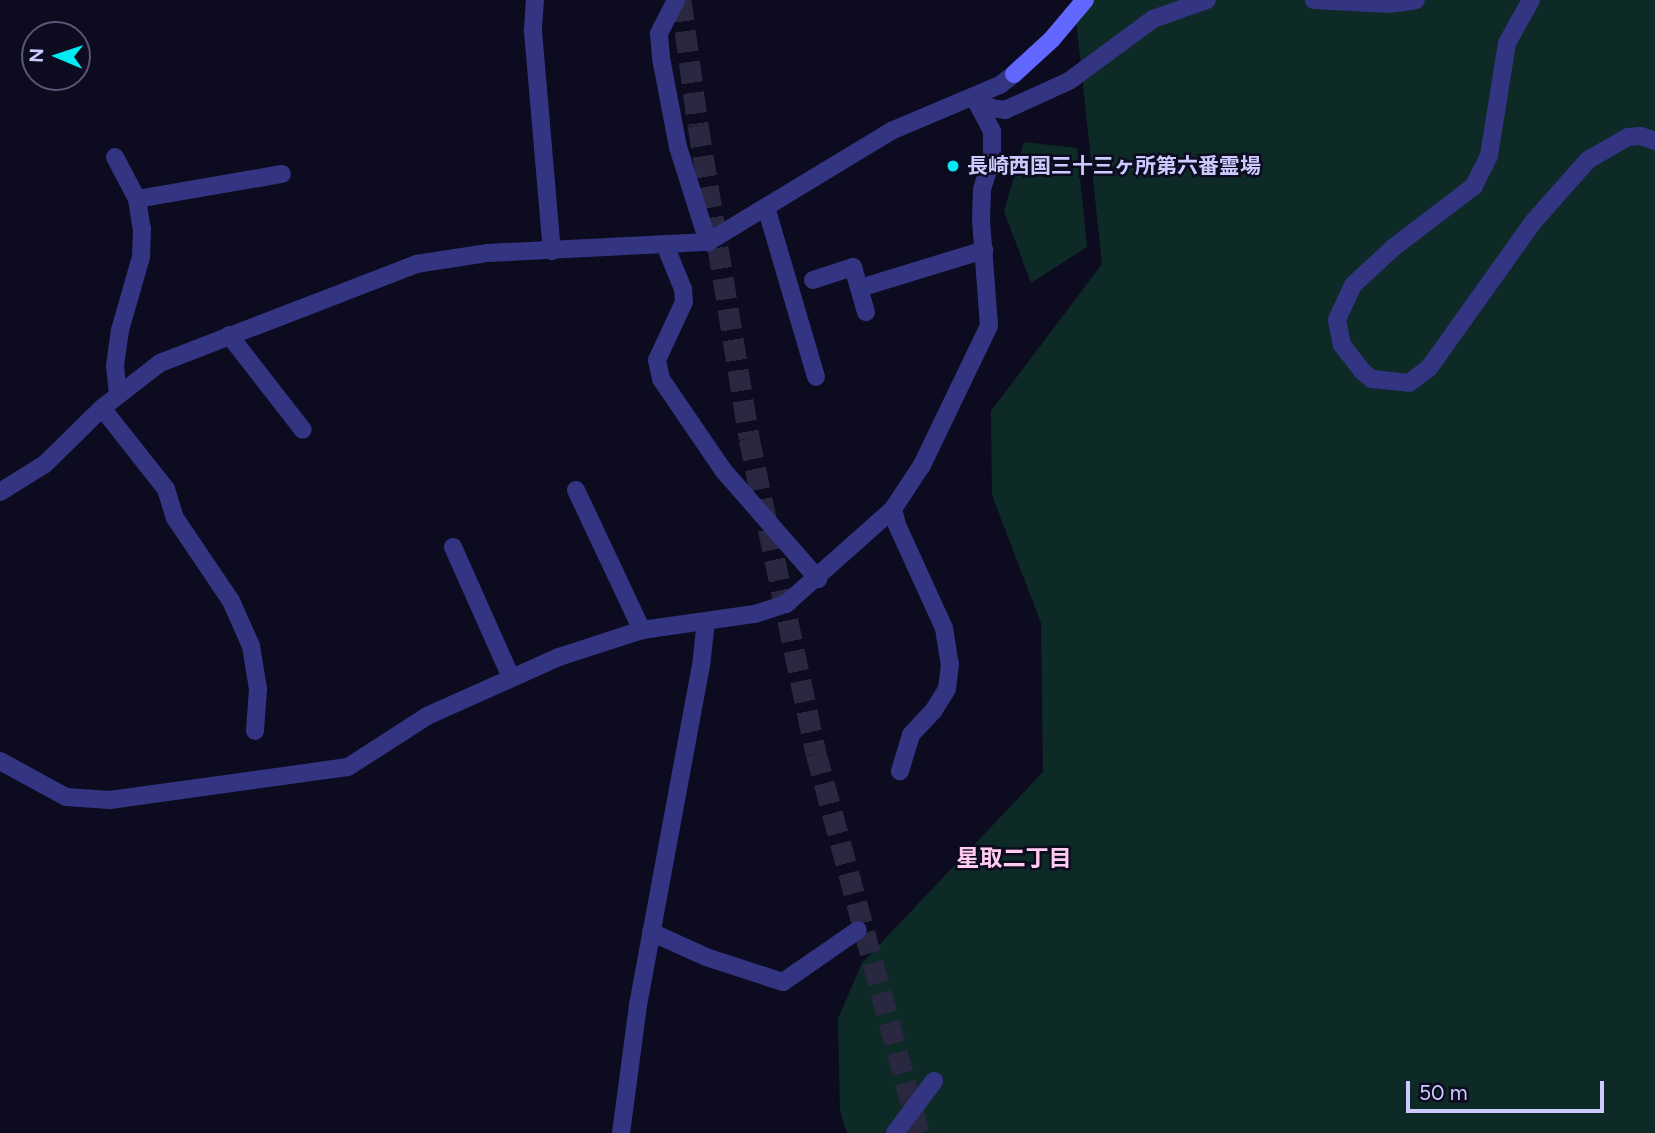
<!DOCTYPE html>
<html>
<head>
<meta charset="utf-8">
<style>
	body { margin:0 }
	#map { position:relative; width:1655px; height:1133px; overflow:hidden; background:#0d0b20; font-family:Figtree,"Noto Sans JP",sans-serif }
	div>[style] { position:absolute }
	.green>* { inset:0; background:#0e2a27 }
	.highway-tunnel>* { height:21px; margin-top:-10.5px; transform-origin:0; background:repeating-linear-gradient(90deg,#2a2841 0 21px,transparent 0 31px) }
	.street>* { height:18px; margin:-9px; padding:0 9px; transform-origin:9px; border-radius:9px; background:#333582 }
	.secondary>* { height:18px; margin:-9px; padding:0 9px; transform-origin:9px; border-radius:9px; background:#6167ff }
	.dots>* { width:19px; height:19px; translate:-50% -50%; box-sizing:border-box; border:4px solid #0d0b20; border-radius:50% }
	span { translate:-50% -50%; white-space:nowrap; text-align:center; line-height:1.15; -webkit-text-stroke:5px #0d0b20; paint-order:stroke }
	.poi-label { font-size:21px; color:#cdcaff; font-weight:700 }
	.left { translate:0 -50%; text-align:left }
	.neighbourhood-label { font-size:23px; color:#ffccf0; font-weight:700 }
	.north { position:absolute; left:21px; top:21px; width:70px; height:70px; box-sizing:border-box; background:#0d0b20; border:2px solid #5a5779; border-radius:50%; rotate:272deg; font-size:19px; font-weight:700; line-height:28px; text-align:center; color:#cdcaff }
	.north::after { content:''; display:block; margin:auto; width:24px; height:32px; background:#00ecf5; clip-path:polygon(50% 0,100% 100%,50% 72%,0 100%) }
	.scale { position:absolute; left:1406px; top:1081px; width:198px; height:32px; box-sizing:border-box; border:4px solid #cdcaff; border-top:0; padding-left:9px; font-size:21px; line-height:24px; white-space:nowrap; color:#cdcaff; -webkit-text-stroke:5px #0d0b20; paint-order:stroke }
</style>
</head>
<body>
<div id="map">
	<div class="green">
		<div style="clip-path:polygon(1074px 0,1655px 0,1655px 1133px,847px 1133px,840px 1111px,838px 1019px,862px 963px,1043px 772px,1041px 623px,992px 495px,991px 411px,1102px 264px)"></div>
		<div style="clip-path:polygon(1024px 142px,1077px 148px,1087px 247px,1031px 283px,1004px 211px)"></div>
	</div>
	<div class="highway-tunnel">
		<div style="left:681px;top:0;width:126px;rotate:82.3deg"></div>
		<div style="left:698px;top:125px;width:317px;rotate:80.7deg"></div>
		<div style="left:749px;top:438px;width:322px;rotate:78deg"></div>
		<div style="left:816px;top:753px;width:394px;rotate:74.8deg"></div>
	</div>
	<div class="street">
		<div style="left:535px;top:0;width:31px;rotate:94deg"></div>
		<div style="left:533px;top:31px;width:221px;rotate:85.1deg"></div>
		<div style="left:676px;top:0;width:38px;rotate:117deg"></div>
		<div style="left:659px;top:34px;width:24px;rotate:85deg"></div>
		<div style="left:661px;top:58px;width:91px;rotate:79.2deg"></div>
		<div style="left:678px;top:147px;width:100px;rotate:72.5deg"></div>
		<div style="left:1314px;top:0;width:75px;rotate:3.1deg"></div>
		<div style="left:1389px;top:4px;width:27px;rotate:-8deg"></div>
		<div style="left:1531px;top:0;width:49px;rotate:119.2deg"></div>
		<div style="left:1507px;top:43px;width:114px;rotate:99.1deg"></div>
		<div style="left:1489px;top:156px;width:34px;rotate:117deg"></div>
		<div style="left:1474px;top:186px;width:102px;rotate:142.6deg"></div>
		<div style="left:1393px;top:248px;width:54px;rotate:137.2deg"></div>
		<div style="left:1353px;top:285px;width:38px;rotate:115deg"></div>
		<div style="left:1337px;top:320px;width:25px;rotate:79deg"></div>
		<div style="left:1342px;top:345px;width:33px;rotate:52deg"></div>
		<div style="left:1362px;top:371px;width:13px;rotate:39deg"></div>
		<div style="left:1372px;top:379px;width:37px;rotate:6deg"></div>
		<div style="left:1409px;top:383px;width:25px;rotate:-37deg"></div>
		<div style="left:1429px;top:368px;width:181px;rotate:-54.5deg"></div>
		<div style="left:1534px;top:221px;width:81px;rotate:-48.5deg"></div>
		<div style="left:1588px;top:160px;width:46px;rotate:-29.9deg"></div>
		<div style="left:1628px;top:137px;width:13px;rotate:-4deg"></div>
		<div style="left:1641px;top:136px;width:15px;rotate:20deg"></div>
		<div style="left:974px;top:97px;width:20px;rotate:33deg"></div>
		<div style="left:991px;top:108px;width:14px;rotate:8deg"></div>
		<div style="left:1005px;top:110px;width:70px;rotate:-24.4deg"></div>
		<div style="left:1069px;top:81px;width:104px;rotate:-36.4deg"></div>
		<div style="left:1153px;top:19px;width:57px;rotate:-19.4deg"></div>
		<div style="left:115px;top:157px;width:47px;rotate:62.4deg"></div>
		<div style="left:137px;top:199px;width:30px;rotate:81deg"></div>
		<div style="left:142px;top:229px;width:28px;rotate:92deg"></div>
		<div style="left:141px;top:257px;width:76px;rotate:106deg"></div>
		<div style="left:120px;top:330px;width:36px;rotate:98deg"></div>
		<div style="left:115px;top:366px;width:29px;rotate:84deg"></div>
		<div style="left:137px;top:199px;width:147px;rotate:-9.8deg"></div>
		<div style="left:766px;top:207px;width:177px;rotate:73.6deg"></div>
		<div style="left:665px;top:245px;width:48px;rotate:67.8deg"></div>
		<div style="left:683px;top:289px;width:13px;rotate:86deg"></div>
		<div style="left:684px;top:302px;width:64px;rotate:115deg"></div>
		<div style="left:657px;top:360px;width:19px;rotate:78deg"></div>
		<div style="left:661px;top:379px;width:110px;rotate:55.7deg"></div>
		<div style="left:723px;top:470px;width:145px;rotate:48.9deg"></div>
		<div style="left:813px;top:280px;width:42px;rotate:-18deg"></div>
		<div style="left:853px;top:267px;width:47px;rotate:73.9deg"></div>
		<div style="left:860px;top:288px;width:130px;rotate:-17deg"></div>
		<div style="left:229px;top:335px;width:120px;rotate:52.1deg"></div>
		<div style="left:102px;top:408px;width:103px;rotate:51.7deg"></div>
		<div style="left:166px;top:489px;width:30px;rotate:73deg"></div>
		<div style="left:175px;top:518px;width:100px;rotate:56deg"></div>
		<div style="left:231px;top:601px;width:49px;rotate:66deg"></div>
		<div style="left:251px;top:646px;width:44px;rotate:80.8deg"></div>
		<div style="left:258px;top:689px;width:42px;rotate:94.1deg"></div>
		<div style="left:576px;top:490px;width:155px;rotate:64.8deg"></div>
		<div style="left:0;top:492px;width:53px;rotate:-31.9deg"></div>
		<div style="left:45px;top:464px;width:80px;rotate:-44.5deg"></div>
		<div style="left:102px;top:408px;width:73px;rotate:-37.8deg"></div>
		<div style="left:160px;top:363px;width:274px;rotate:-21.1deg"></div>
		<div style="left:416px;top:264px;width:73px;rotate:-8.7deg"></div>
		<div style="left:488px;top:253px;width:220px;rotate:-2.9deg"></div>
		<div style="left:708px;top:242px;width:214px;rotate:-31.2deg"></div>
		<div style="left:891px;top:131px;width:118px;rotate:-22.9deg"></div>
		<div style="left:1000px;top:85px;width:18px;rotate:-38deg"></div>
		<div style="left:893px;top:509px;width:16px;rotate:76deg"></div>
		<div style="left:897px;top:525px;width:113px;rotate:65.5deg"></div>
		<div style="left:944px;top:628px;width:36px;rotate:81deg"></div>
		<div style="left:950px;top:664px;width:25px;rotate:97deg"></div>
		<div style="left:947px;top:689px;width:25px;rotate:122deg"></div>
		<div style="left:934px;top:710px;width:34px;rotate:133deg"></div>
		<div style="left:911px;top:735px;width:38px;rotate:107deg"></div>
		<div style="left:453px;top:547px;width:142px;rotate:66deg"></div>
		<div style="left:0;top:761px;width:75px;rotate:28.6deg"></div>
		<div style="left:66px;top:797px;width:44px;rotate:3.9deg"></div>
		<div style="left:110px;top:800px;width:240px;rotate:-7.9deg"></div>
		<div style="left:348px;top:767px;width:94px;rotate:-32.8deg"></div>
		<div style="left:427px;top:716px;width:145px;rotate:-24.1deg"></div>
		<div style="left:559px;top:657px;width:87px;rotate:-18deg"></div>
		<div style="left:642px;top:630px;width:114px;rotate:-8.1deg"></div>
		<div style="left:755px;top:614px;width:33px;rotate:-18deg"></div>
		<div style="left:786px;top:604px;width:143px;rotate:-41.6deg"></div>
		<div style="left:893px;top:509px;width:53px;rotate:-56.6deg"></div>
		<div style="left:922px;top:465px;width:154px;rotate:-64.3deg"></div>
		<div style="left:989px;top:326px;width:107px;rotate:-94.3deg"></div>
		<div style="left:981px;top:219px;width:30px;rotate:-88deg"></div>
		<div style="left:982px;top:189px;width:33px;rotate:-72deg"></div>
		<div style="left:992px;top:158px;width:27px;rotate:-90deg"></div>
		<div style="left:992px;top:131px;width:38px;rotate:-118deg"></div>
		<div style="left:651px;top:932px;width:60px;rotate:24.4deg"></div>
		<div style="left:706px;top:957px;width:81px;rotate:18deg"></div>
		<div style="left:783px;top:982px;width:91px;rotate:-34.7deg"></div>
		<div style="left:621px;top:1133px;width:129px;rotate:-82.4deg"></div>
		<div style="left:638px;top:1005px;width:345px;rotate:-79.5deg"></div>
		<div style="left:701px;top:666px;width:45px;rotate:-83.7deg"></div>
		<div style="left:895px;top:1133px;width:65px;rotate:-53.1deg"></div>
	</div>
	<div class="secondary">
		<div style="left:1014px;top:74px;width:52px;rotate:-42.6deg"></div>
		<div style="left:1052px;top:39px;width:51px;rotate:-49.8deg"></div>
	</div>
	<div class="dots">
		<div style="left:953px;top:166px;background:#00ecf5"></div>
	</div>
	<div class="poi-label">
		<span class="left" style="left:967px;top:166px">長崎西国三十三ヶ所第六番霊場</span>
	</div>
	<div class="neighbourhood-label">
		<span style="left:1014px;top:858px">星取二丁目</span>
	</div>
	<div class="north">N</div>
	<div class="scale">50 m</div>
</div>
</body>
</html>
